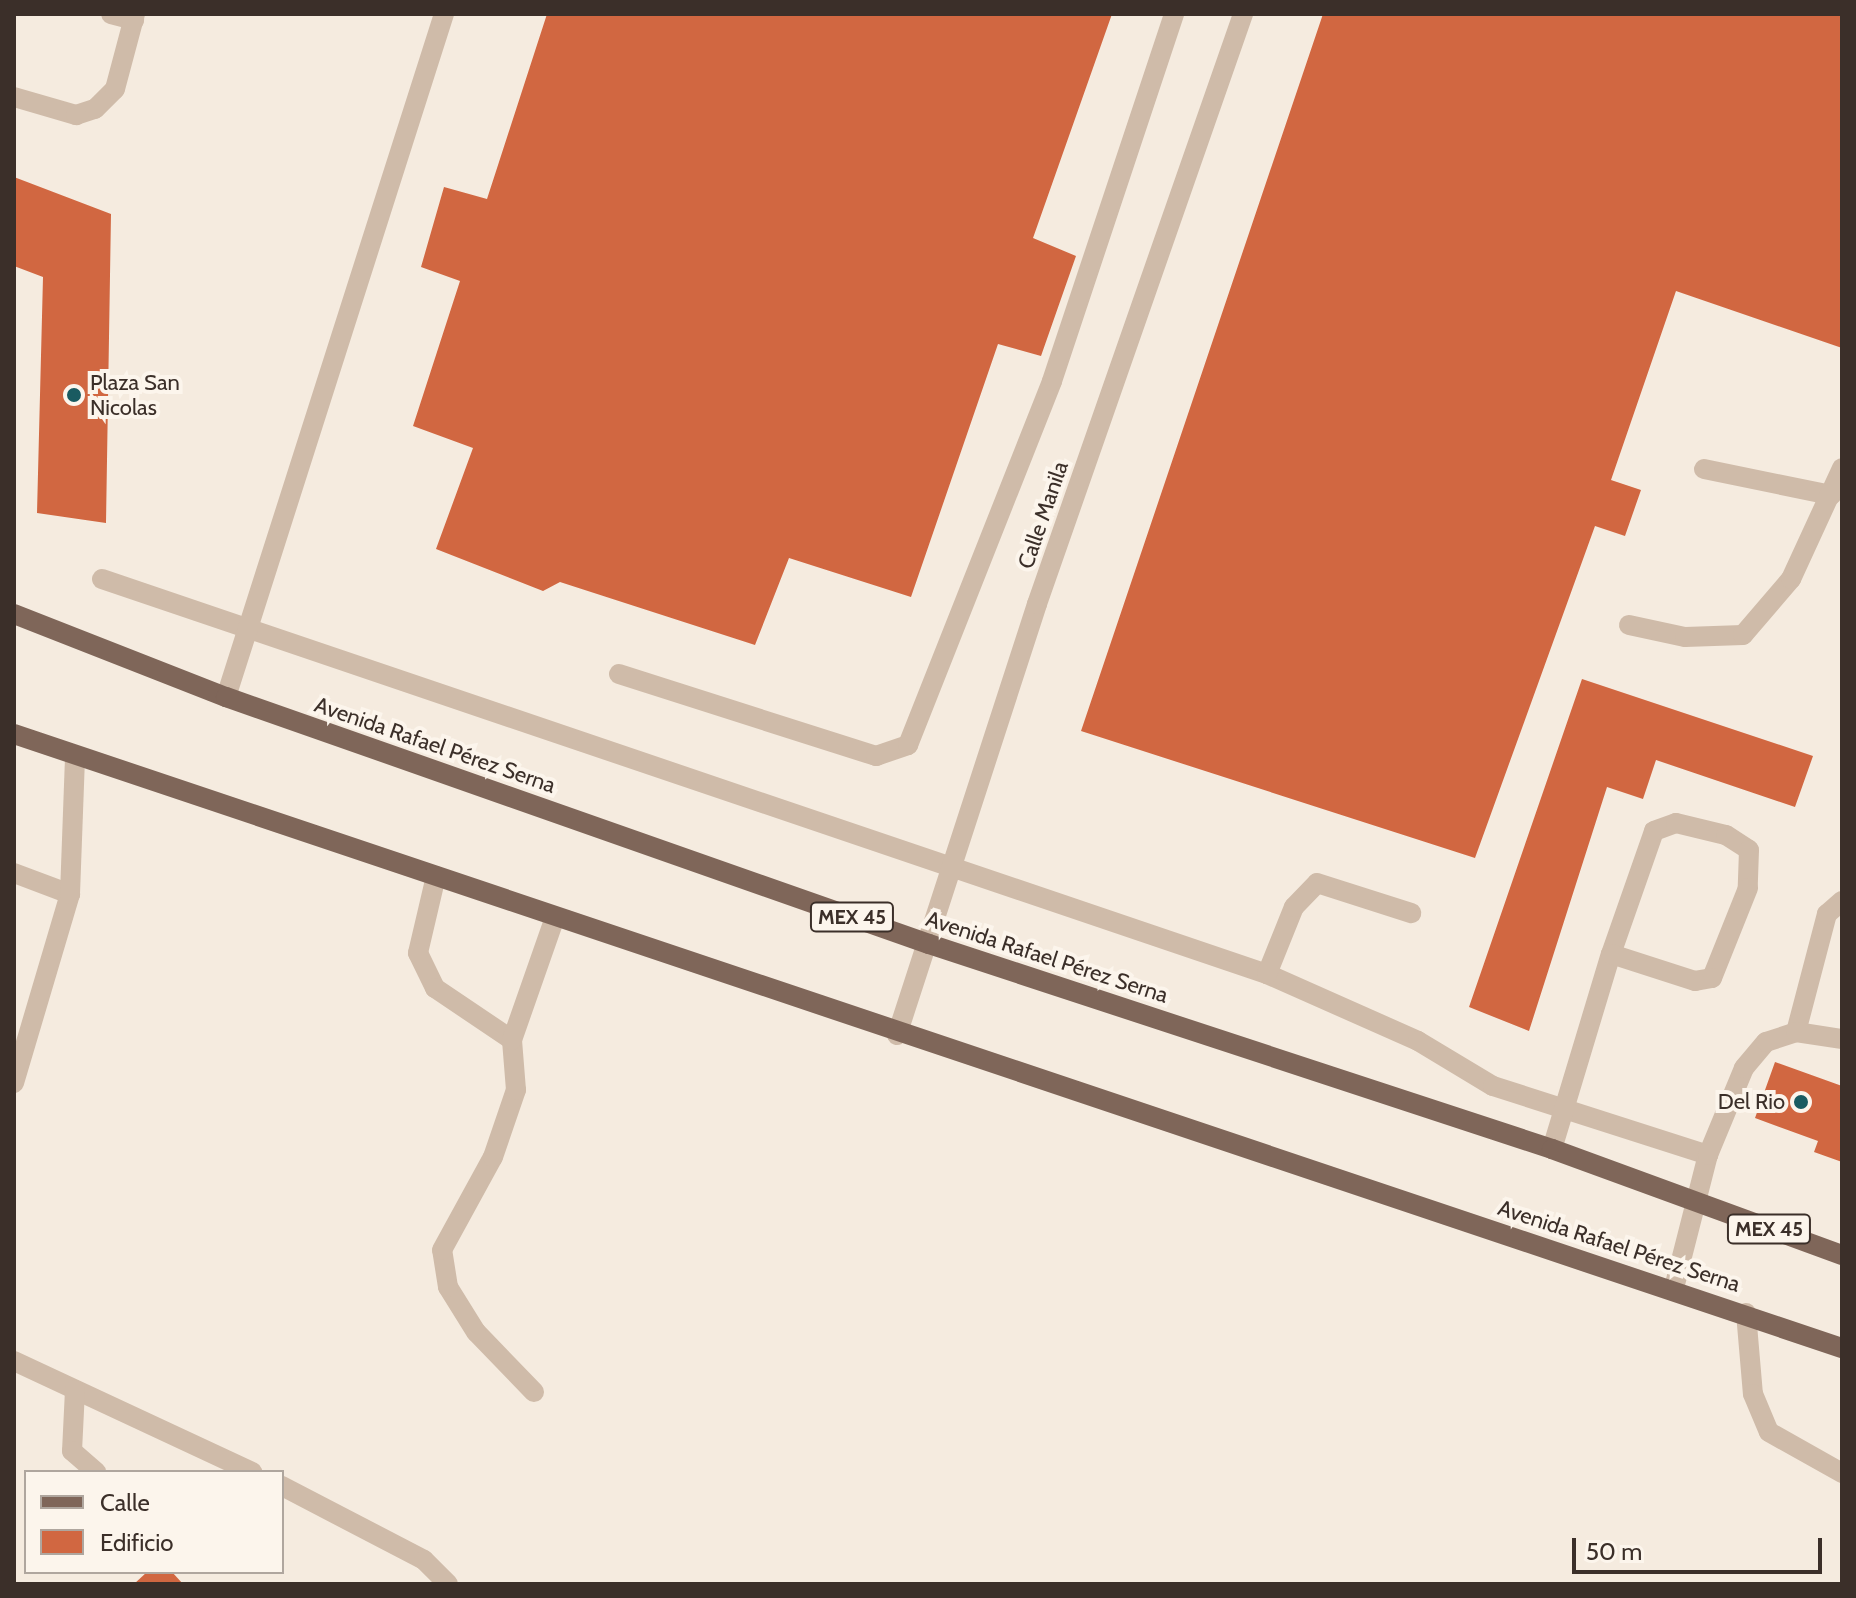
<!DOCTYPE html>
<html>
<head>
<meta charset="utf-8">
<style>
	body { margin:0 }
	#map { position:relative; width:1856px; height:1598px; overflow:hidden; background:#f5ebdf; font-family:Cabin,sans-serif }
	div>[style] { position:absolute }
	.building>* { inset:0; background:#d16741 }
	.minor>* { height:20px; margin:-10px; padding:0 10px; transform-origin:10px; border-radius:10px; background:#cfbba9 }
	.major>* { height:20px; margin:-10px; padding:0 10px; transform-origin:10px; border-radius:10px; background:#7f6659 }
	.dots>* { width:22px; height:22px; translate:-50% -50%; box-sizing:border-box; border:4px solid #fcf5ec; border-radius:50% }
	span { translate:-50% -50%; white-space:nowrap; text-align:center; line-height:1.15; -webkit-text-stroke:8px #fcf5ec; paint-order:stroke }
	.shield-label span { padding:2px 6px; background:#fcf5ec; border:2px solid; border-radius:6px; -webkit-text-stroke-width:0 }
	.shield-label { font-size:20px; color:#3b2f29; font-weight:700 }
	.poi-label { font-size:22px; color:#3b2f29 }
	.left { translate:0 -50%; text-align:left }
	.right { translate:-100% -50%; text-align:right }
	.street-label { font-size:22px; color:#3b2f29 }
	.frame { position:absolute; inset:0; border:16px solid #3b2f29; pointer-events:none }
	.legend { position:absolute; left:24px; top:1470px; width:260px; height:104px; box-sizing:border-box; background:#fcf5ec; border:2px solid #afa69e; margin:0; padding:10px 14px; list-style:none; font-size:24px; color:#3b2f29 }
	.legend li { display:flex; align-items:center; gap:16px; height:40px }
	.legend b { width:40px; border:2px solid #afa69e }
	.scale { position:absolute; left:1572px; top:1538px; width:250px; height:36px; box-sizing:border-box; border:4px solid #3b2f29; border-top:0; padding-left:10px; font-size:24px; line-height:28px; white-space:nowrap; color:#3b2f29; -webkit-text-stroke:6px #fcf5ec; paint-order:stroke }
</style>
</head>
<body>
<div id="map">
	<div class="building">
		<div style="clip-path:polygon(547px 14px,1112px 14px,1033px 238px,1076px 256px,1041px 356px,998px 344px,911px 597px,789px 558px,755px 645px,560px 582px,543px 591px,436px 549px,473px 448px,413px 426px,460px 281px,421px 267px,444px 187px,487px 199px)"></div>
		<div style="clip-path:polygon(1323px 14px,1842px 14px,1842px 348px,1676px 291px,1611px 480px,1641px 490px,1625px 536px,1595px 526px,1475px 858px,1081px 731px)"></div>
		<div style="clip-path:polygon(14px 177px,111px 214px,106px 523px,37px 513px,43px 277px,14px 266px)"></div>
		<div style="clip-path:polygon(1582px 679px,1813px 756px,1795px 807px,1656px 760px,1643px 799px,1607px 787px,1529px 1031px,1469px 1007px)"></div>
		<div style="clip-path:polygon(1775px 1062px,1842px 1086px,1842px 1162px,1814px 1152px,1818px 1141px,1755px 1118px)"></div>
		<div style="clip-path:polygon(147px 1572px,172px 1572px,183px 1584px,134px 1584px)"></div>
	</div>
	<div class="minor">
		<div style="left:111px;top:14px;width:24px;rotate:15deg"></div>
		<div style="left:14px;top:97px;width:65px;rotate:16.2deg"></div>
		<div style="left:76px;top:115px;width:20px;rotate:-18deg"></div>
		<div style="left:95px;top:109px;width:28px;rotate:-45deg"></div>
		<div style="left:115px;top:89px;width:78px;rotate:-75.1deg"></div>
		<div style="left:1704px;top:469px;width:130px;rotate:11.6deg"></div>
		<div style="left:102px;top:579px;width:1230px;rotate:18.73deg"></div>
		<div style="left:1267px;top:974px;width:165px;rotate:23.9deg"></div>
		<div style="left:1418px;top:1041px;width:87px;rotate:31deg"></div>
		<div style="left:1493px;top:1086px;width:226px;rotate:17.8deg"></div>
		<div style="left:1629px;top:625px;width:57px;rotate:12.1deg"></div>
		<div style="left:1685px;top:637px;width:58px;rotate:-2deg"></div>
		<div style="left:1743px;top:635px;width:74px;rotate:-49.4deg"></div>
		<div style="left:1791px;top:579px;width:122px;rotate:-65.3deg"></div>
		<div style="left:619px;top:674px;width:270px;rotate:17.7deg"></div>
		<div style="left:876px;top:756px;width:34px;rotate:-19deg"></div>
		<div style="left:908px;top:745px;width:391px;rotate:-68.4deg"></div>
		<div style="left:1052px;top:381px;width:387px;rotate:-71.6deg"></div>
		<div style="left:226px;top:697px;width:717px;rotate:-72.3deg"></div>
		<div style="left:14px;top:873px;width:60px;rotate:20.6deg"></div>
		<div style="left:436px;top:876px;width:79px;rotate:103.2deg"></div>
		<div style="left:418px;top:953px;width:39px;rotate:64deg"></div>
		<div style="left:435px;top:988px;width:93px;rotate:34deg"></div>
		<div style="left:1267px;top:974px;width:72px;rotate:-68.1deg"></div>
		<div style="left:1294px;top:907px;width:33px;rotate:-46deg"></div>
		<div style="left:1317px;top:883px;width:99px;rotate:17.7deg"></div>
		<div style="left:1796px;top:1032px;width:122px;rotate:-75.3deg"></div>
		<div style="left:1827px;top:914px;width:20px;rotate:-41deg"></div>
		<div style="left:897px;top:1035px;width:453px;rotate:-72deg"></div>
		<div style="left:1037px;top:604px;width:625px;rotate:-70.75deg"></div>
		<div style="left:14px;top:1083px;width:197px;rotate:-73.5deg"></div>
		<div style="left:70px;top:894px;width:138px;rotate:-87.9deg"></div>
		<div style="left:1552px;top:1149px;width:204px;rotate:-73.2deg"></div>
		<div style="left:1611px;top:954px;width:130px;rotate:-70.7deg"></div>
		<div style="left:1654px;top:831px;width:23px;rotate:-20deg"></div>
		<div style="left:1676px;top:823px;width:51px;rotate:13.5deg"></div>
		<div style="left:1726px;top:835px;width:27px;rotate:33deg"></div>
		<div style="left:1749px;top:850px;width:38px;rotate:92deg"></div>
		<div style="left:1748px;top:888px;width:97px;rotate:111.8deg"></div>
		<div style="left:1712px;top:978px;width:17px;rotate:170deg"></div>
		<div style="left:1695px;top:981px;width:88px;rotate:-162.2deg"></div>
		<div style="left:1674px;top:1288px;width:137px;rotate:-75.7deg"></div>
		<div style="left:1708px;top:1155px;width:94px;rotate:-67.5deg"></div>
		<div style="left:1744px;top:1068px;width:34px;rotate:-50deg"></div>
		<div style="left:1766px;top:1042px;width:32px;rotate:-18deg"></div>
		<div style="left:1796px;top:1032px;width:47px;rotate:8.7deg"></div>
		<div style="left:1746px;top:1313px;width:81px;rotate:85.1deg"></div>
		<div style="left:1753px;top:1394px;width:41px;rotate:67.2deg"></div>
		<div style="left:1769px;top:1432px;width:84px;rotate:29.3deg"></div>
		<div style="left:14px;top:1361px;width:263px;rotate:25deg"></div>
		<div style="left:75px;top:1390px;width:61px;rotate:92.8deg"></div>
		<div style="left:72px;top:1451px;width:32px;rotate:41deg"></div>
		<div style="left:534px;top:1392px;width:83px;rotate:-134deg"></div>
		<div style="left:476px;top:1332px;width:53px;rotate:-121.9deg"></div>
		<div style="left:448px;top:1287px;width:37px;rotate:-99deg"></div>
		<div style="left:442px;top:1250px;width:106px;rotate:-61.3deg"></div>
		<div style="left:493px;top:1157px;width:71px;rotate:-71.1deg"></div>
		<div style="left:516px;top:1090px;width:50px;rotate:-94.6deg"></div>
		<div style="left:512px;top:1040px;width:130px;rotate:-70.7deg"></div>
		<div style="left:282px;top:1486px;width:160px;rotate:27.5deg"></div>
		<div style="left:424px;top:1560px;width:34px;rotate:45deg"></div>
	</div>
	<div class="major">
		<div style="left:14px;top:614px;width:228px;rotate:21.4deg"></div>
		<div style="left:226px;top:697px;width:745px;rotate:19.36deg"></div>
		<div style="left:929px;top:944px;width:656px;rotate:18.21deg"></div>
		<div style="left:1552px;top:1149px;width:309px;rotate:20.1deg"></div>
		<div style="left:14px;top:734px;width:1928px;rotate:18.57deg"></div>
	</div>
	<div class="dots">
		<div style="left:74px;top:395px;background:#1a5b61"></div>
		<div style="left:1801px;top:1102px;background:#1a5b61"></div>
	</div>
	<div class="shield-label">
		<span style="left:852px;top:917px">MEX 45</span>
		<span style="left:1769px;top:1229px">MEX 45</span>
	</div>
	<div class="poi-label">
		<span class="left" style="left:90px;top:395px">Plaza San<br>Nicolas</span>
		<span class="right" style="left:1785px;top:1102px">Del Rio</span>
	</div>
	<div class="street-label">
		<span style="left:1043px;top:515px;rotate:-71deg">Calle Manila</span>
		<span style="left:435px;top:745px;rotate:19deg">Avenida Rafael Pérez Serna</span>
		<span style="left:1047px;top:957px;rotate:18deg">Avenida Rafael Pérez Serna</span>
		<span style="left:1619px;top:1246px;rotate:18deg">Avenida Rafael Pérez Serna</span>
	</div>
	<div class="frame"></div>
	<ul class="legend">
	<li><b style="height:10px;background:#7f6659"></b>Calle</li>
	<li><b style="height:22px;background:#d16741"></b>Edificio</li>
	</ul>
	<div class="scale">50 m</div>
</div>
</body>
</html>
